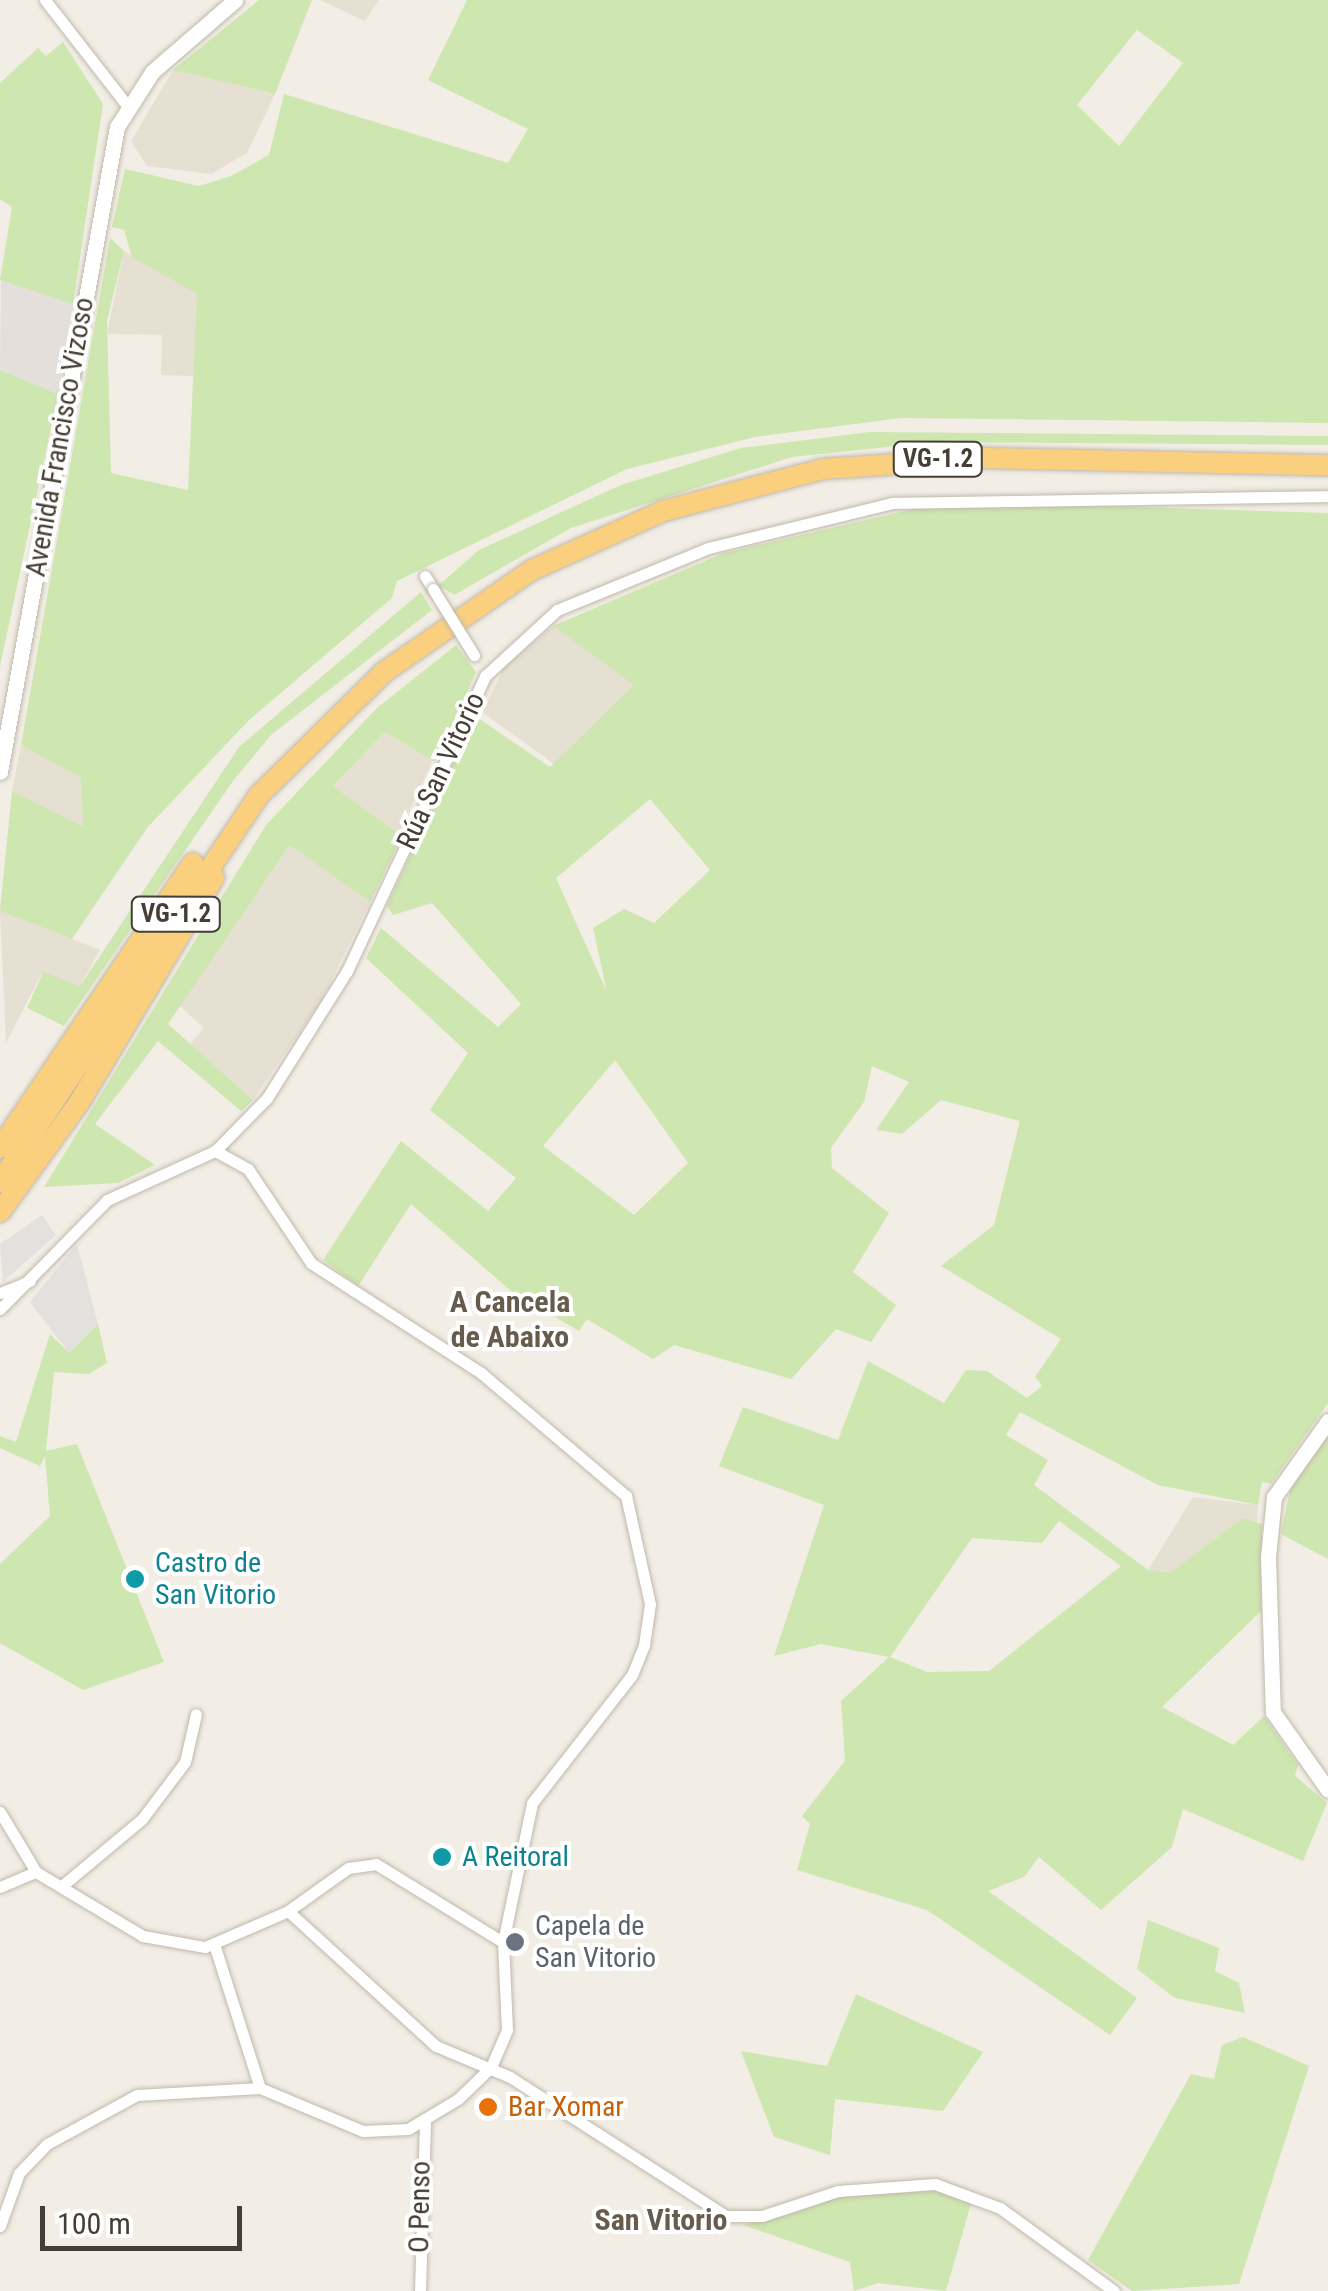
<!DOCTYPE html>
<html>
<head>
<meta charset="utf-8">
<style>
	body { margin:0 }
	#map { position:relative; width:1328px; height:2291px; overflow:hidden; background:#f2eee5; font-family:"Roboto Condensed",sans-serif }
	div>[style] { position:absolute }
	.residential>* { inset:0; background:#e6e0d3 }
	.industrial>* { inset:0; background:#e4dfda }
	.green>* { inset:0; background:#cee6af }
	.parking>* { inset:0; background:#e3e1dd }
	.roads { filter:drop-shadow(0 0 2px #c0b8ab) drop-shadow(0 0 2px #c0b8ab) }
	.minor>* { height:11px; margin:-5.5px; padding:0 5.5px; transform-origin:5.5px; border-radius:5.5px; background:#fff }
	.tertiary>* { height:15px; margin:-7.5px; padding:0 7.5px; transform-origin:7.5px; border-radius:7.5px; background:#fff }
	.trunk>* { height:20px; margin:-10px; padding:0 10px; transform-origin:10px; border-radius:10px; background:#fad07f }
	.bridges { filter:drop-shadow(0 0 2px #c0b8ab) drop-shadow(0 0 2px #c0b8ab) }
	.minor-bridge>* { height:11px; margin:-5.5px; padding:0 5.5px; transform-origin:5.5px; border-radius:5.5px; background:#fff }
	.dots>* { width:28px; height:28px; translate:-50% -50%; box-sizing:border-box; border:5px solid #fff; border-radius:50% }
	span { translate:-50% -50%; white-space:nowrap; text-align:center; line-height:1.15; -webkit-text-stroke:8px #fff; paint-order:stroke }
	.shield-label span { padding:2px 8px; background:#fff; border:2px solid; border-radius:8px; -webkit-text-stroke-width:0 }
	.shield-label { font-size:25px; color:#443e35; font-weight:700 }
	.street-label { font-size:28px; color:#443e35 }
	.culture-label { font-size:28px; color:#0d838f }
	.left { translate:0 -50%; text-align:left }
	.worship-label { font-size:28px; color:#5b616d }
	.food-label { font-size:28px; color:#c56008 }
	.neighbourhood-label { font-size:30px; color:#675c4c; font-weight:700 }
	.scale { position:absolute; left:40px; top:2206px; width:202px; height:45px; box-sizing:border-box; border:5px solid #443e35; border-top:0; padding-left:12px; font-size:30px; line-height:35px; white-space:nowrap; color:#443e35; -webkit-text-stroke:8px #fff; paint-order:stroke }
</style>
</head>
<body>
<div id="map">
	<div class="residential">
		<div style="clip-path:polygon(320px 0,379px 0,365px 21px)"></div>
		<div style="clip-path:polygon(173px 70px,275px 94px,247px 153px,211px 174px,147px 166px,131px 141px)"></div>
		<div style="clip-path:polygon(124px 251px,197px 294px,195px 376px,161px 375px,162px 335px,107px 334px)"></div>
		<div style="clip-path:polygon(553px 626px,635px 685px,554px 764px,482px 712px,505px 666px)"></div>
		<div style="clip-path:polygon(385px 732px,433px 760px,399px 834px,333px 786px)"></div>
		<div style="clip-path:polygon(21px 745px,81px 778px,83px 828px,12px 791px)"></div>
		<div style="clip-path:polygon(291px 844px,370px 902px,321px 1001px,253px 1100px,190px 1044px,204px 1028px,180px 1006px)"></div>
		<div style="clip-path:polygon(0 911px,100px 950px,80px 986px,42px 973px,6px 1043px)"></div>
		<div style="clip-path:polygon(1193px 1497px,1258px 1505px,1257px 1522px,1243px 1518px,1170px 1574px,1148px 1570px)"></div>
	</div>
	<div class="industrial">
		<div style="clip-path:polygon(1px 276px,73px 304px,58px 394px,0 370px)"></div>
	</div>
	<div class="green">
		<div style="clip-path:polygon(259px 0,312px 0,275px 94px,173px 70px)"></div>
		<div style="clip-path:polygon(evenodd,467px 0,1328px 0,1328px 423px,901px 418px,755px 437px,627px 469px,397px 581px,392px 598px,249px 720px,147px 828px,72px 939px,0 911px,12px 791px,83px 827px,81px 778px,21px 745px,110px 238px,124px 251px,107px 321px,111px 473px,188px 490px,197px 294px,132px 257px,124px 230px,112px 227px,125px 169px,199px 186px,231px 176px,269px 155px,284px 94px,508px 163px,528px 129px,428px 80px,467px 0,1137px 30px,1183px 63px,1119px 146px,1077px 105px,1137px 30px)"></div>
		<div style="clip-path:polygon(63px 42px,103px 104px,73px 304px,0 280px,12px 207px,0 199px,0 83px,38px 48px,46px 56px)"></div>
		<div style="clip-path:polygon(0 370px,58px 394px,0 666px)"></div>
		<div style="clip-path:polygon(870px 432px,1328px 436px,1328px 445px,935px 442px,792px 457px,571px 528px,454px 595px,439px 585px,479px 550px,621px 485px,741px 448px)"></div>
		<div style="clip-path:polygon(evenodd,948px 501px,1328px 513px,1328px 1403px,1271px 1484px,1262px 1482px,1258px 1505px,1158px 1485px,1020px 1412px,1006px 1435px,1048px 1460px,1034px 1485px,1148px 1570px,1170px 1573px,1243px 1518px,1262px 1524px,1261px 1611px,1162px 1707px,1233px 1745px,1264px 1716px,1298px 1765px,1295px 1776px,1327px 1803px,1303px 1861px,1183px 1809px,1172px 1847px,1101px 1910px,1039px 1857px,1024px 1877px,988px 1891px,1137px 1998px,1110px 2035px,927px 1910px,797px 1870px,810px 1824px,802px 1816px,845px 1761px,841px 1701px,889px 1657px,821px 1644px,774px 1656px,824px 1505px,719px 1466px,743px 1407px,838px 1440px,868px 1361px,944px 1403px,966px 1370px,987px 1371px,1027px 1398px,1042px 1386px,1035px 1377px,1061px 1339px,941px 1266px,994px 1225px,1020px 1121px,941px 1100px,902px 1134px,876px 1130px,909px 1082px,872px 1066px,864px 1102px,831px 1148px,832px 1168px,889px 1213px,853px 1272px,896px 1305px,871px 1342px,836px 1329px,791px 1379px,674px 1345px,653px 1359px,587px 1319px,579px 1331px,511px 1291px,411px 1204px,358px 1286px,323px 1260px,401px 1141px,488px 1211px,516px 1178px,430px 1110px,468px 1053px,366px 958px,381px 928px,498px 1027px,521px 1004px,432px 903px,393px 915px,387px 906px,475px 716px,550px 767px,634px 685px,553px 626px,724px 553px,948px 501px,650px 799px,710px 870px,654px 923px,624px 909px,593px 928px,607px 992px,556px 878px,650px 799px,948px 501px,615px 1060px,688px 1163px,634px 1215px,543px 1146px,615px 1060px,948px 501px,1059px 1521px,1121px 1566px,989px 1671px,927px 1672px,890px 1657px,972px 1538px,1042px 1543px,1059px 1521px)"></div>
		<div style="clip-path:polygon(421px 592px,432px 610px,271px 735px,233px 781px,64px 1026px,27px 1008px,43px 972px,80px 986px,239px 747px)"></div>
		<div style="clip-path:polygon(456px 645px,476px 672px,435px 762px,385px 732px,333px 786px,402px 836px,370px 902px,290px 845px,168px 1024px,253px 1100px,241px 1111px,158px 1041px,95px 1124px,155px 1165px,118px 1183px,44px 1187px,266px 825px,377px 708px)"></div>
		<div style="clip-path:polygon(98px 1324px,107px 1363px,89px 1374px,54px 1372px,46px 1451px,77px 1444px,164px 1662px,83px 1690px,0 1643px,0 1564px,50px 1516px,45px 1456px,40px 1466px,0 1448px,0 1436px,16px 1442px,50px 1334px,69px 1353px)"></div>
		<div style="clip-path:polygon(1328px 1435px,1328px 1559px,1281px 1534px,1290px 1490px)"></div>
		<div style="clip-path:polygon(1148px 1920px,1219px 1948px,1215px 1971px,1239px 1983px,1245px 2013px,1175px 1998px,1137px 1969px)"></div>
		<div style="clip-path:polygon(856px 1994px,983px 2052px,943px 2111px,835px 2099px,830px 2155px,774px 2137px,741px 2051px,827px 2066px)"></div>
		<div style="clip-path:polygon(1243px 2037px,1309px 2066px,1239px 2284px,1132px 2291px,1088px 2260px,1191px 2074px,1214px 2079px,1222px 2045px)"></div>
		<div style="clip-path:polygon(920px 2187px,972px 2200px,946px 2291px,878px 2283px,854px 2291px,850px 2262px,743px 2225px,835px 2197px)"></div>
	</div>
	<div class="parking">
		<div style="clip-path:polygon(42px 1215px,56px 1235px,3px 1282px,0 1244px)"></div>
		<div style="clip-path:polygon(77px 1244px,98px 1324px,69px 1353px,30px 1302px)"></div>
	</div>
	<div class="roads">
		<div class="minor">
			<div style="left:45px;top:0;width:132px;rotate:52.1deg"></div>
			<div style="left:425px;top:576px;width:15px;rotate:58deg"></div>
			<div style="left:0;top:1293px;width:32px;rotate:-22deg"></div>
			<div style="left:0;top:1309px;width:153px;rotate:-45.5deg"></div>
			<div style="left:107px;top:1200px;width:119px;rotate:-24.4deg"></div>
			<div style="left:215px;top:1151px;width:74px;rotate:-45.5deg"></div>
			<div style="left:267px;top:1098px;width:150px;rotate:-57.8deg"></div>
			<div style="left:347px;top:971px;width:326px;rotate:-64.9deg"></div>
			<div style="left:485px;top:676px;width:98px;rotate:-42.5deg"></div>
			<div style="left:557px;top:610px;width:163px;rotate:-22.3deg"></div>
			<div style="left:708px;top:548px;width:190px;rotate:-13.7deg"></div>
			<div style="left:893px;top:503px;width:435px;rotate:-0.9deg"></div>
			<div style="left:0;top:1812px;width:70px;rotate:59deg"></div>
			<div style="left:63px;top:1885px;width:103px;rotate:-39.9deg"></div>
			<div style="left:142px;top:1819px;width:71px;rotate:-53deg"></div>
			<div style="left:185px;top:1762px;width:49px;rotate:-77.1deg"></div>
			<div style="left:0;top:1887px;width:39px;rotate:-23deg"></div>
			<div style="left:36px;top:1872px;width:125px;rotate:30.9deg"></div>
			<div style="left:143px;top:1936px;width:63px;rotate:10.1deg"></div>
			<div style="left:205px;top:1947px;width:90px;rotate:-23.4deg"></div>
			<div style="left:288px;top:1911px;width:74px;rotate:-35.6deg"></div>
			<div style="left:348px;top:1868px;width:28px;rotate:-8deg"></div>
			<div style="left:376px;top:1864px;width:149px;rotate:31.6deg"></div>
			<div style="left:288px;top:1911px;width:200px;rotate:42.4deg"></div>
			<div style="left:436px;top:2046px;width:80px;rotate:22.7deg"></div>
			<div style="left:510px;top:2077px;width:257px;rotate:32.8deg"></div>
			<div style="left:726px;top:2216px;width:36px"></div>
			<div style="left:762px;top:2216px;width:80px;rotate:-18.2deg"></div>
			<div style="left:838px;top:2191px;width:97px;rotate:-4.1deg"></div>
			<div style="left:935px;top:2184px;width:69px;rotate:20.3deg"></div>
			<div style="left:1000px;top:2208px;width:141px;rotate:36.1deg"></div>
			<div style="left:214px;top:1944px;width:151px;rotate:72.3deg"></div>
			<div style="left:0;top:2226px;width:56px;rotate:-70.3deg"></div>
			<div style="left:19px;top:2173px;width:40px;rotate:-46deg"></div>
			<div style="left:47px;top:2144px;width:102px;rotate:-28.6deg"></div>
			<div style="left:137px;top:2095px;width:123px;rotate:-3.3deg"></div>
			<div style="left:260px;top:2088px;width:112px;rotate:22.7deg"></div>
			<div style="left:363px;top:2131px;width:45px;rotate:-2.5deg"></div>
			<div style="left:408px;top:2129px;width:58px;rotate:-31deg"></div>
			<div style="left:458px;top:2099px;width:46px;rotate:-44.1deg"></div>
			<div style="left:491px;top:2067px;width:40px;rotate:-66.6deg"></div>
			<div style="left:507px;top:2030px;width:88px;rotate:-92.6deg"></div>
			<div style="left:503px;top:1942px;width:142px;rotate:-78.2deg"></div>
			<div style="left:532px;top:1803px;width:162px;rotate:-52deg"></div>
			<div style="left:632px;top:1675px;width:32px;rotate:-68deg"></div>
			<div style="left:644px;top:1645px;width:41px;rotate:-81.7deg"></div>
			<div style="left:650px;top:1604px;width:111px;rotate:-102.5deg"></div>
			<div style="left:626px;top:1496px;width:190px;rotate:-139.7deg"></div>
			<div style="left:481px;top:1373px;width:202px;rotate:-147.1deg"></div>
			<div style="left:311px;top:1263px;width:113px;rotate:-123.8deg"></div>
			<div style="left:248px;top:1169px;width:38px;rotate:-151deg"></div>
			<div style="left:420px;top:2291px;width:168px;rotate:-88.3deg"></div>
		</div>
		<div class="tertiary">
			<div style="left:0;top:772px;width:656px;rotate:-79.72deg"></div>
			<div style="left:117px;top:127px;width:65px;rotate:-57.5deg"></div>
			<div style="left:152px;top:72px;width:110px;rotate:-40.9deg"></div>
			<div style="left:1328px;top:1421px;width:93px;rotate:125.4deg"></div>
			<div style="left:1274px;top:1497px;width:60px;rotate:95.7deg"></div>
			<div style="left:1268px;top:1557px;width:155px;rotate:88.2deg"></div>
			<div style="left:1273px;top:1712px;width:95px;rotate:54.8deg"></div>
		</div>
		<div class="trunk">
			<div style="left:0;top:1148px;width:344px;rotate:-55.9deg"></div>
			<div style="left:0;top:1182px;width:466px;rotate:-56.2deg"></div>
			<div style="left:259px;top:795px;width:175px;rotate:-44.5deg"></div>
			<div style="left:384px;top:672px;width:180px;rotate:-34.6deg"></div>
			<div style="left:532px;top:570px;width:144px;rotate:-24.2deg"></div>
			<div style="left:663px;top:511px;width:165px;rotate:-14.7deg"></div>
			<div style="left:823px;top:469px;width:160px;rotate:-3.9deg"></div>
			<div style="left:983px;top:458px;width:345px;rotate:1.2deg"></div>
			<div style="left:0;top:1212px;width:135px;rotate:-54.1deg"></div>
			<div style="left:79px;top:1103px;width:263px;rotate:-59.1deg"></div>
		</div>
	</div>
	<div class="bridges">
		<div class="minor-bridge">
			<div style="left:433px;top:589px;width:78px;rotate:58.2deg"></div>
		</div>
	</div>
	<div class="dots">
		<div style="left:135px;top:1579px;background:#0f9aa8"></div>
		<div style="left:442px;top:1857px;background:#0f9aa8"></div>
		<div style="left:515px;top:1942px;background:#6b7280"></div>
		<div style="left:488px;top:2107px;background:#e8710a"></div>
	</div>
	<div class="shield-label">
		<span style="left:938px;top:459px">VG-1.2</span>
		<span style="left:176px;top:914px">VG-1.2</span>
	</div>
	<div class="street-label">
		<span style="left:60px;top:437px;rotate:-80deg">Avenida Francisco Vizoso</span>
		<span style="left:441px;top:771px;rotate:-65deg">Rúa San Vitorio</span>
		<span style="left:420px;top:2207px;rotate:-89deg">O Penso</span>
	</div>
	<div class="culture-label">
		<span class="left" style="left:155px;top:1579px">Castro de<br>San Vitorio</span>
		<span class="left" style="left:462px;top:1857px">A Reitoral</span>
	</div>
	<div class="worship-label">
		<span class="left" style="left:535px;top:1942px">Capela de<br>San Vitorio</span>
	</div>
	<div class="food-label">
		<span class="left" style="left:508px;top:2107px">Bar Xomar</span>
	</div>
	<div class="neighbourhood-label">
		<span style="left:510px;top:1319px">A Cancela<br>de Abaixo</span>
		<span style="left:661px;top:2220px">San Vitorio</span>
	</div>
	<div class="scale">100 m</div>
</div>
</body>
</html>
